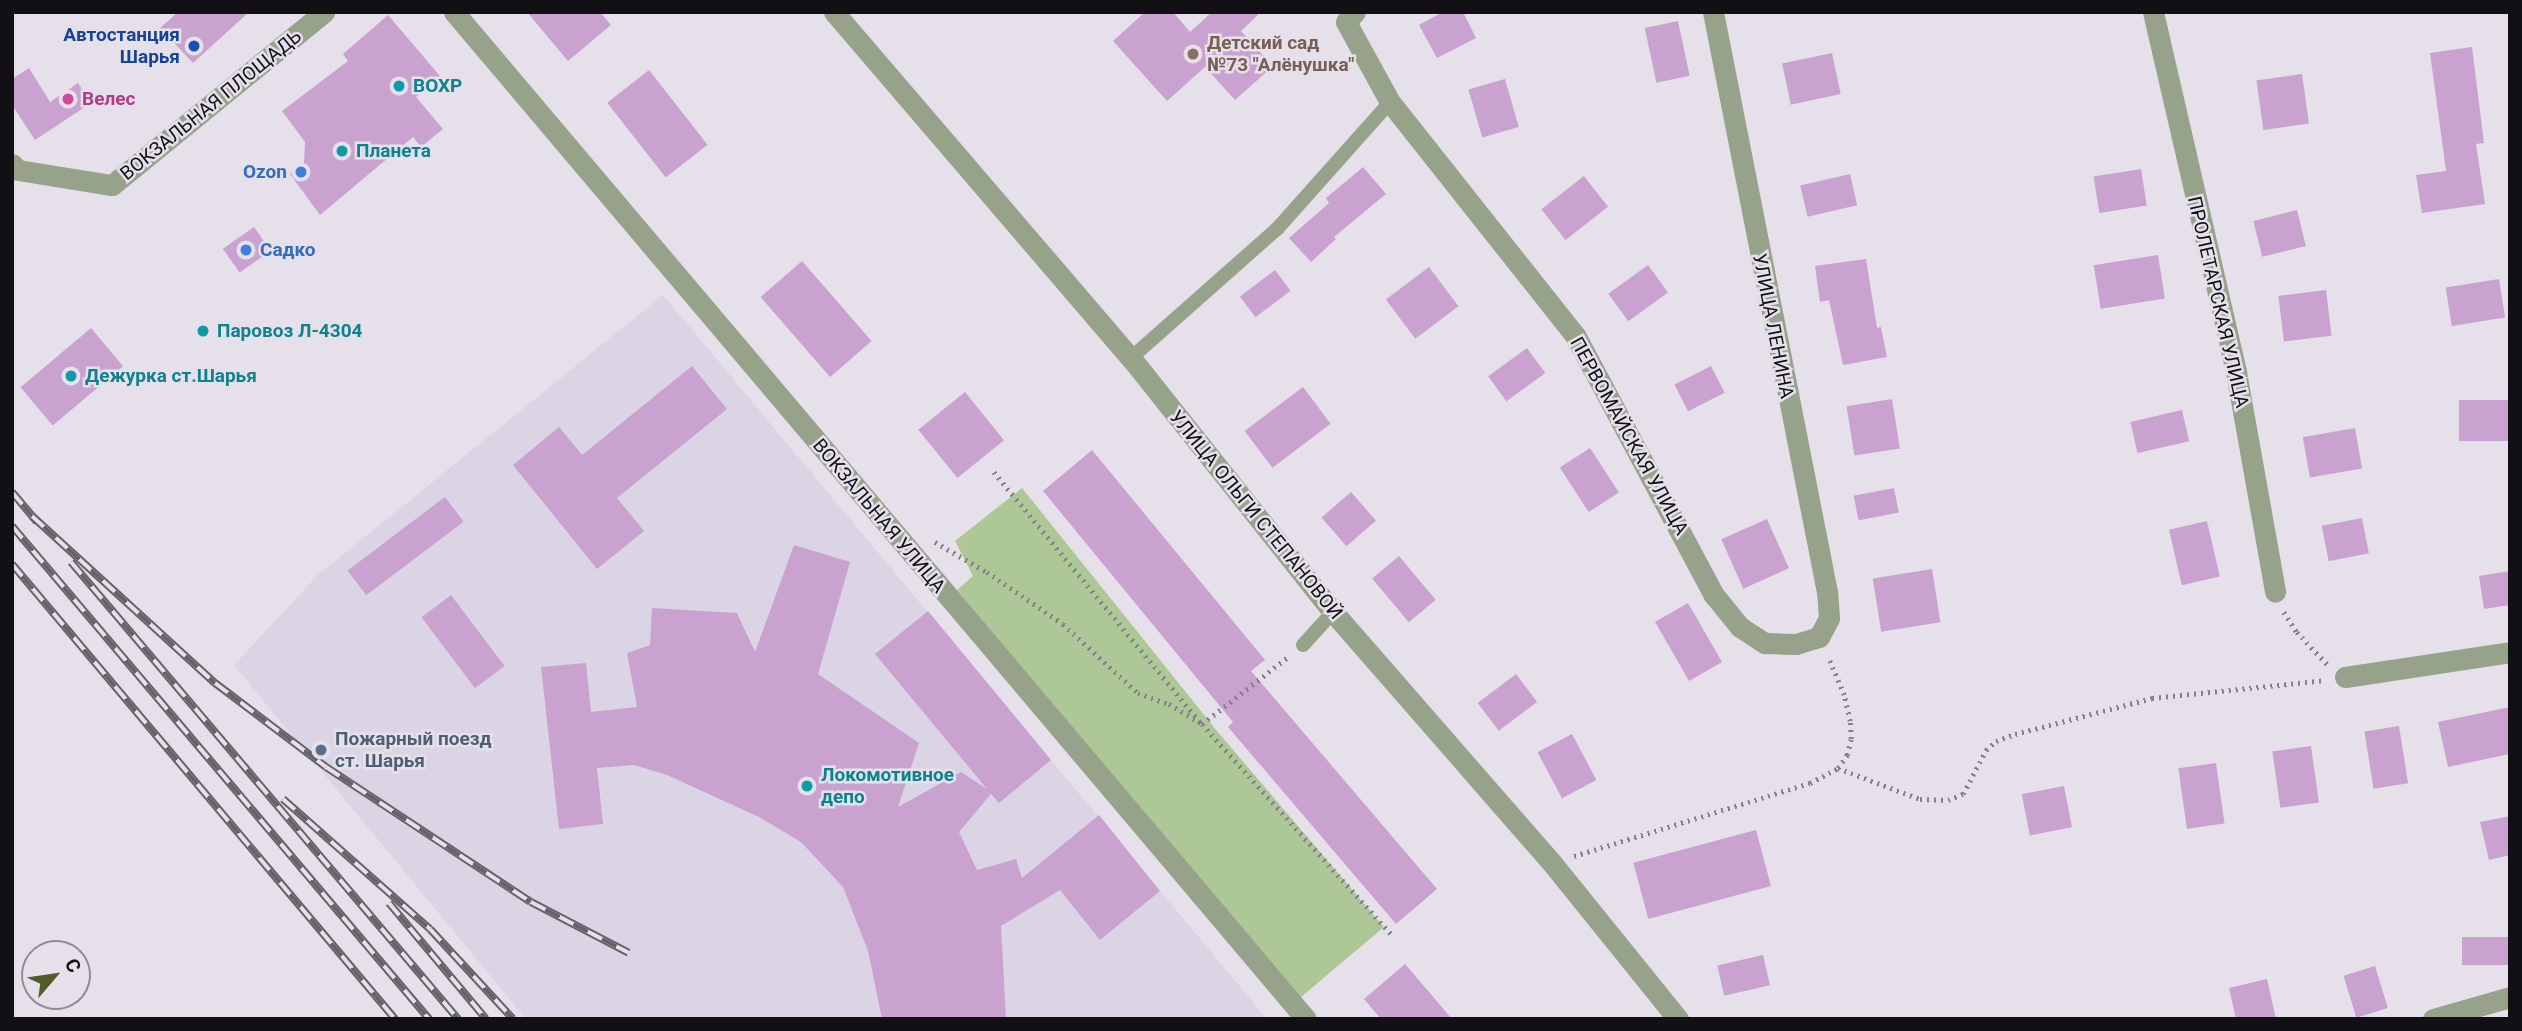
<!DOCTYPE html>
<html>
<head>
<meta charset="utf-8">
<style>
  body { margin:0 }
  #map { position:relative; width:2522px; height:1031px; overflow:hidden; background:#e5e0ea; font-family:Roboto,sans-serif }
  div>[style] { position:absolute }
  .built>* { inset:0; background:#dbd4e4 }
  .green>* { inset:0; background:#adc796 }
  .building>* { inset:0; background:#caa2d0; transform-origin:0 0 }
  .path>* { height:4.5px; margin-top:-2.25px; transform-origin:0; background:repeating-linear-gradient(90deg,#858188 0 2px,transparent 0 7px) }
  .lane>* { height:14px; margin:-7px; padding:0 7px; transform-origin:7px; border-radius:7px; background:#97a28b }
  .street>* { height:21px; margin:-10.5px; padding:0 10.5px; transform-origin:10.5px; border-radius:10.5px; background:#97a28b }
  .rail>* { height:8px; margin-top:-4px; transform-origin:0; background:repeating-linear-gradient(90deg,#e5e0ea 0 16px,#656269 0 32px); box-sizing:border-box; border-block:2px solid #656269 }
  .dots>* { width:19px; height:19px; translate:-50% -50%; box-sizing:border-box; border:4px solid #e5e0ea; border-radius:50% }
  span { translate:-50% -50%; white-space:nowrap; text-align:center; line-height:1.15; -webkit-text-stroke:5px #e5e0ea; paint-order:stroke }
  .transit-label { font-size:19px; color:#164399; font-weight:700 }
  .right { translate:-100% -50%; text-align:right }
  .education-label { font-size:19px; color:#785e54; font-weight:700 }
  .left { translate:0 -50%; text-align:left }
  .culture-label { font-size:19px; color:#0d838f; font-weight:700 }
  .hotel-label { font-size:19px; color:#b23c85; font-weight:700 }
  .street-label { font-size:19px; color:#121014 }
  .shop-label { font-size:19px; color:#366cbe; font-weight:700 }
  .service-label { font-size:19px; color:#4e5e75; font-weight:700 }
  .frame { position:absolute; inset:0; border:14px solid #121014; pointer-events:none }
  .north { position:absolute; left:21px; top:940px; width:70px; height:70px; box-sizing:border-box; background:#e5e0ea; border:2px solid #918d94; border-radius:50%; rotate:61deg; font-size:19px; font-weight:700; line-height:28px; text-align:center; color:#121014 }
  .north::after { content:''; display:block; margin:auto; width:24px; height:32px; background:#535b29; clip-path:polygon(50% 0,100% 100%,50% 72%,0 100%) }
</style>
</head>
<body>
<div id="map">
  <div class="built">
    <div style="clip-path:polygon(663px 295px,1267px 1019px,526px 1019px,234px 665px,318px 575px)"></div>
  </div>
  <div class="green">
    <div style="clip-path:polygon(1022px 488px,1217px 731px,1384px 927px,1301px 997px,1099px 761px,957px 590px,973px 576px,955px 541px)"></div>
  </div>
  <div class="building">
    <div style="clip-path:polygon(178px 12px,249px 12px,193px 63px,160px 28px)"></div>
    <div style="clip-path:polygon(527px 12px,600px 12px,611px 25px,568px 61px)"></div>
    <div style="clip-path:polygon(1145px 12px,1173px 12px,1190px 32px,1212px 12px,1261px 12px,1241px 31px,1273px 66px,1235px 100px,1205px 67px,1167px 101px,1113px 41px)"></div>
    <div style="clip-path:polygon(1443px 12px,1463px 12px,1476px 38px,1437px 58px,1419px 25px)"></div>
    <div style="clip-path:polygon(388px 15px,440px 76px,416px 97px,443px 129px,421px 147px,413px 137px,320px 215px,290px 174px,304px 162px,305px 142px,282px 111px,348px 61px,343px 54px)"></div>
    <div style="left:1678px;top:21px;width:56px;height:34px;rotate:78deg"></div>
    <div style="clip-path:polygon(2472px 47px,2484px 143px,2476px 144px,2485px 204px,2422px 213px,2416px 175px,2446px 171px,2430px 53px)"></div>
    <div style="left:1832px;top:53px;width:42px;height:51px;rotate:78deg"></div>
    <div style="clip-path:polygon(29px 68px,50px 102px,78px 83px,91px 103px,35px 140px,12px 105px,12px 79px)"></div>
    <div style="left:649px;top:70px;width:95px;height:53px;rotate:52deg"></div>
    <div style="left:2302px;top:74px;width:50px;height:46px;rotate:82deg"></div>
    <div style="left:1505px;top:79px;width:50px;height:38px;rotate:74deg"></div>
    <div style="clip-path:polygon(1363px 167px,1386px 194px,1334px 237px,1336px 239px,1311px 262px,1289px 238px,1329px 203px,1326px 198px)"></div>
    <div style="left:2141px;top:169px;width:37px;height:48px;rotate:81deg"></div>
    <div style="left:1850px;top:174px;width:32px;height:51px;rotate:77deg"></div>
    <div style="left:1584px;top:176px;width:39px;height:54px;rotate:52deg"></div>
    <div style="left:2297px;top:210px;width:37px;height:45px;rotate:76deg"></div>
    <div style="left:254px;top:227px;width:29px;height:38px;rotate:55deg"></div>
    <div style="left:2158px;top:255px;width:44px;height:65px;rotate:81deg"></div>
    <div style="clip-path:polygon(1866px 259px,1877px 328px,1881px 327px,1887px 357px,1843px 365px,1829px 300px,1820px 302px,1815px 266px)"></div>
    <div style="left:802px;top:261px;width:106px;height:55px;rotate:49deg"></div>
    <div style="left:1648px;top:265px;width:34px;height:49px;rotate:54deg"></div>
    <div style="left:1429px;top:267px;width:49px;height:54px;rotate:53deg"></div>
    <div style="left:1275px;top:270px;width:26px;height:44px;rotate:53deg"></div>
    <div style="left:2499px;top:279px;width:39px;height:54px;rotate:81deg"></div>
    <div style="left:2326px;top:290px;width:46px;height:48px;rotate:83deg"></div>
    <div style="left:91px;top:328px;width:50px;height:92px;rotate:50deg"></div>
    <div style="left:1527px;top:348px;width:31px;height:48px;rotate:54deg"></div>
    <div style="clip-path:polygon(692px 366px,727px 409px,617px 498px,644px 531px,597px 569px,513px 465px,559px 427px,582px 455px)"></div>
    <div style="left:1711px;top:366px;width:30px;height:41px;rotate:63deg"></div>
    <div style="left:1303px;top:387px;width:46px;height:73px;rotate:53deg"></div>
    <div style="left:965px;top:392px;width:62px;height:60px;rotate:51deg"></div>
    <div style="left:1892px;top:399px;width:50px;height:46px;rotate:81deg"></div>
    <div style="left:2510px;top:400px;width:41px;height:51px;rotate:90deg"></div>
    <div style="left:2182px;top:410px;width:32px;height:53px;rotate:77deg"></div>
    <div style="left:2355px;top:428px;width:41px;height:53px;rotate:80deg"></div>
    <div style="left:1590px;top:448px;width:53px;height:36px;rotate:57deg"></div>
    <div style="clip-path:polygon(1092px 450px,1265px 660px,1251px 671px,1437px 889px,1396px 924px,1228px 727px,1233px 722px,1043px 491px)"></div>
    <div style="left:1894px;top:488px;width:25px;height:41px;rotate:79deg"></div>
    <div style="left:1351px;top:492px;width:38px;height:39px;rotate:49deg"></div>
    <div style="left:445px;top:497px;width:31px;height:122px;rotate:53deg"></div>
    <div style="left:2362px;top:518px;width:36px;height:41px;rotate:79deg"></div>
    <div style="left:1767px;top:519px;width:54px;height:50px;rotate:66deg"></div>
    <div style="left:2207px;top:521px;width:57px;height:39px;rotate:77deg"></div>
    <div style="clip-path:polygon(794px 545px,850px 562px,818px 674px,919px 743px,898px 807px,961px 772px,987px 789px,875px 654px,928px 611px,1051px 760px,999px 803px,991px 794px,959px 832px,977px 870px,1016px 859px,1022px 878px,1099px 815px,1160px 891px,1100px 940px,1060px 890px,1001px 926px,1006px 1019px,882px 1019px,868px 951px,843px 887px,801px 842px,759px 817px,667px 775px,634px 765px,597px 768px,603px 824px,559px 829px,541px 667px,586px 663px,591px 712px,637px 707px,627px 653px,650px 645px,652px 608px,737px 613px,755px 652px)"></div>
    <div style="left:1399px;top:556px;width:57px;height:35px;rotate:50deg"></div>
    <div style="left:1932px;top:569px;width:54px;height:60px;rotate:81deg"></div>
    <div style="clip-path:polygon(2510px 571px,2510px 605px,2484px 609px,2479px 576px)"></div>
    <div style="left:451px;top:595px;width:89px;height:37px;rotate:53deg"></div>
    <div style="left:1688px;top:603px;width:68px;height:38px;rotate:60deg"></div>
    <div style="left:1516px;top:674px;width:35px;height:48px;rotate:53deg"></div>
    <div style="clip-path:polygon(2510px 707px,2510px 754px,2448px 767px,2438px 722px)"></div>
    <div style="left:2399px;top:726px;width:58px;height:35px;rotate:81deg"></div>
    <div style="left:1572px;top:734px;width:52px;height:39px;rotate:62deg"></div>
    <div style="left:2311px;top:746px;width:57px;height:39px;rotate:82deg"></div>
    <div style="left:2216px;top:763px;width:61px;height:38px;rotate:82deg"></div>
    <div style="left:2064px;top:786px;width:42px;height:43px;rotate:79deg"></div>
    <div style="clip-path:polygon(2510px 816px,2510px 855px,2489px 860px,2480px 822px)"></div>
    <div style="left:1756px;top:830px;width:58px;height:127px;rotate:75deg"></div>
    <div style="left:2510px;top:937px;width:28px;height:48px;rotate:90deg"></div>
    <div style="left:1763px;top:955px;width:31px;height:47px;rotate:77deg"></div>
    <div style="clip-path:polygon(1405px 964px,1452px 1019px,1381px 1019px,1364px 999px)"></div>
    <div style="left:2375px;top:966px;width:44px;height:33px;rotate:73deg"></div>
    <div style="clip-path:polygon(2267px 979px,2276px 1019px,2236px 1019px,2229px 988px)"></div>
  </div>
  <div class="path">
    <div style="left:994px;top:472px;width:327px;rotate:50.5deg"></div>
    <div style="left:1202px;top:724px;width:287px;rotate:48deg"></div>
    <div style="left:935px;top:542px;width:60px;rotate:30deg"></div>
    <div style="left:987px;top:572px;width:92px;rotate:34.4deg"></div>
    <div style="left:1063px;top:624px;width:102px;rotate:42.6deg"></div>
    <div style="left:1138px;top:693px;width:33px;rotate:20deg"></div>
    <div style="left:1169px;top:704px;width:39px;rotate:31deg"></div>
    <div style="left:1202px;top:724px;width:110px;rotate:-38deg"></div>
    <div style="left:2284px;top:612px;width:24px;rotate:57deg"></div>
    <div style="left:2297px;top:632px;width:44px;rotate:46.8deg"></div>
    <div style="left:1838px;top:768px;width:88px;rotate:20.7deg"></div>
    <div style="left:1920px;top:799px;width:28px;rotate:2deg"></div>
    <div style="left:1948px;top:800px;width:16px;rotate:-22deg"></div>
    <div style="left:1963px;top:794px;width:50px;rotate:-62.4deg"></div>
    <div style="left:1986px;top:750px;width:13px;rotate:-42deg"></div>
    <div style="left:1996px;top:741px;width:20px;rotate:-20deg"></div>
    <div style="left:2015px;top:734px;width:142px;rotate:-14.7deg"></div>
    <div style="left:2152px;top:698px;width:174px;rotate:-5.9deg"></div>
    <div style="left:1574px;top:856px;width:247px;rotate:-17.2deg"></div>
    <div style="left:1810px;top:783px;width:32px;rotate:-28deg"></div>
    <div style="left:1838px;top:768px;width:16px;rotate:-55deg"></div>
    <div style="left:1847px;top:755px;width:16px;rotate:-76deg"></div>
    <div style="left:1851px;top:739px;width:18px;rotate:-93deg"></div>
    <div style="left:1850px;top:721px;width:27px;rotate:-103deg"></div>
    <div style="left:1844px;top:695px;width:41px;rotate:-112.8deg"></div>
  </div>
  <div class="lane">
    <div style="left:1131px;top:358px;width:195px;rotate:-41.5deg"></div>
    <div style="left:1277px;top:229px;width:170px;rotate:-48.3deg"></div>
    <div style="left:1303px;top:645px;width:45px;rotate:-47.7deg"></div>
  </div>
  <div class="street">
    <div style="left:454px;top:12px;width:1319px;rotate:49.77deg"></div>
    <div style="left:834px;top:12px;width:456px;rotate:49.4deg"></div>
    <div style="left:1131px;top:358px;width:325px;rotate:51.5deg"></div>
    <div style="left:1333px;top:612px;width:333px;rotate:48.9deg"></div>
    <div style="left:1552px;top:863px;width:201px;rotate:51.1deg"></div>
    <div style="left:1355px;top:12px;width:13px;rotate:132deg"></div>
    <div style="left:1346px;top:22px;width:91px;rotate:61.2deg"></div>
    <div style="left:1390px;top:102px;width:298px;rotate:51.6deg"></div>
    <div style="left:1575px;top:335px;width:295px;rotate:61.9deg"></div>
    <div style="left:1714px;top:595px;width:41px;rotate:50.9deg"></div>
    <div style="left:1740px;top:627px;width:30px;rotate:33deg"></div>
    <div style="left:1765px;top:643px;width:31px;rotate:2deg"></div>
    <div style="left:1796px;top:644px;width:24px;rotate:-17deg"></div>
    <div style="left:1819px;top:637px;width:21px;rotate:-62deg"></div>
    <div style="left:1829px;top:618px;width:26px;rotate:-94deg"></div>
    <div style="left:1827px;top:592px;width:591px;rotate:-101.12deg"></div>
    <div style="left:2153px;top:12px;width:369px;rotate:77deg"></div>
    <div style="left:2236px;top:372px;width:223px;rotate:79.9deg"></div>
    <div style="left:12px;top:164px;width:8px;rotate:45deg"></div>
    <div style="left:18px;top:170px;width:95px;rotate:9.1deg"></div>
    <div style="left:112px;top:185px;width:274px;rotate:-39.2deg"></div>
    <div style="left:2345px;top:677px;width:167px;rotate:-8.6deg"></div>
    <div style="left:2433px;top:1019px;width:80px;rotate:-15.9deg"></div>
  </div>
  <div class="rail">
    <div style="left:12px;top:492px;width:39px;rotate:50deg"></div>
    <div style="left:32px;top:516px;width:248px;rotate:42.4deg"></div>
    <div style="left:215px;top:683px;width:139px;rotate:37.1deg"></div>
    <div style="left:326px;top:767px;width:245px;rotate:33.4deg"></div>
    <div style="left:531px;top:902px;width:110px;rotate:27.5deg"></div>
    <div style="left:12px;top:526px;width:646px;rotate:49.77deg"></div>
    <div style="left:71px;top:562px;width:599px;rotate:49.74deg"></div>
    <div style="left:12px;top:564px;width:595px;rotate:49.91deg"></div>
    <div style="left:283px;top:799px;width:196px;rotate:41.5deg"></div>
    <div style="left:430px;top:929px;width:122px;rotate:47.3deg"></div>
    <div style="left:389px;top:903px;width:151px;rotate:50.1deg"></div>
  </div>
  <div class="dots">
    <div style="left:194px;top:46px;background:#1a4fb4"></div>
    <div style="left:1193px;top:54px;background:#8d6e63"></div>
    <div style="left:399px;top:86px;background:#0f9aa8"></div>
    <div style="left:68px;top:99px;background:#d1479c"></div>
    <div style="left:342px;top:151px;background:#0f9aa8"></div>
    <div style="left:301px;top:172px;background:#3f7fe0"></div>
    <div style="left:246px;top:250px;background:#3f7fe0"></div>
    <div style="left:203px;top:331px;background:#0f9aa8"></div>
    <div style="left:71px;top:376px;background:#0f9aa8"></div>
    <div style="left:321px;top:750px;background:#5c6f8a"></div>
    <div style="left:807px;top:786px;background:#0f9aa8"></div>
  </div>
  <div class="transit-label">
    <span class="right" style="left:180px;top:46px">Автостанция<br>Шарья</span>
  </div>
  <div class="education-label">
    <span class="left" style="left:1207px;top:54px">Детский сад<br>№73 "Алёнушка"</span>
  </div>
  <div class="culture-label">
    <span class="left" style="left:413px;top:86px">ВОХР</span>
    <span class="left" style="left:356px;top:151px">Планета</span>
    <span class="left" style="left:217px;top:331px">Паровоз Л-4304</span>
    <span class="left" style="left:85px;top:376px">Дежурка ст.Шарья</span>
    <span class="left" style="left:821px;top:786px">Локомотивное<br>депо</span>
  </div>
  <div class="hotel-label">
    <span class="left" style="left:82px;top:99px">Велес</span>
  </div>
  <div class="street-label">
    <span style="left:211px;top:105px;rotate:-39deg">ВОКЗАЛЬНАЯ ПЛОЩАДЬ</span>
    <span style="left:2218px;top:302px;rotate:77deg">ПРОЛЕТАРСКАЯ УЛИЦА</span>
    <span style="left:1773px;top:326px;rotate:79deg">УЛИЦА ЛЕНИНА</span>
    <span style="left:1629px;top:436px;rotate:61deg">ПЕРВОМАЙСКАЯ УЛИЦА</span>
    <span style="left:1256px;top:515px;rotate:51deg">УЛИЦА ОЛЬГИ СТЕПАНОВОЙ</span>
    <span style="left:879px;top:516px;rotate:50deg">ВОКЗАЛЬНАЯ УЛИЦА</span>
  </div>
  <div class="shop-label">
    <span class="right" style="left:287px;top:172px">Ozon</span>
    <span class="left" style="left:260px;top:250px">Садко</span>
  </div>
  <div class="service-label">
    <span class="left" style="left:335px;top:750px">Пожарный поезд<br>ст. Шарья</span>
  </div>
  <div class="frame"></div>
  <div class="north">С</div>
</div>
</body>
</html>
